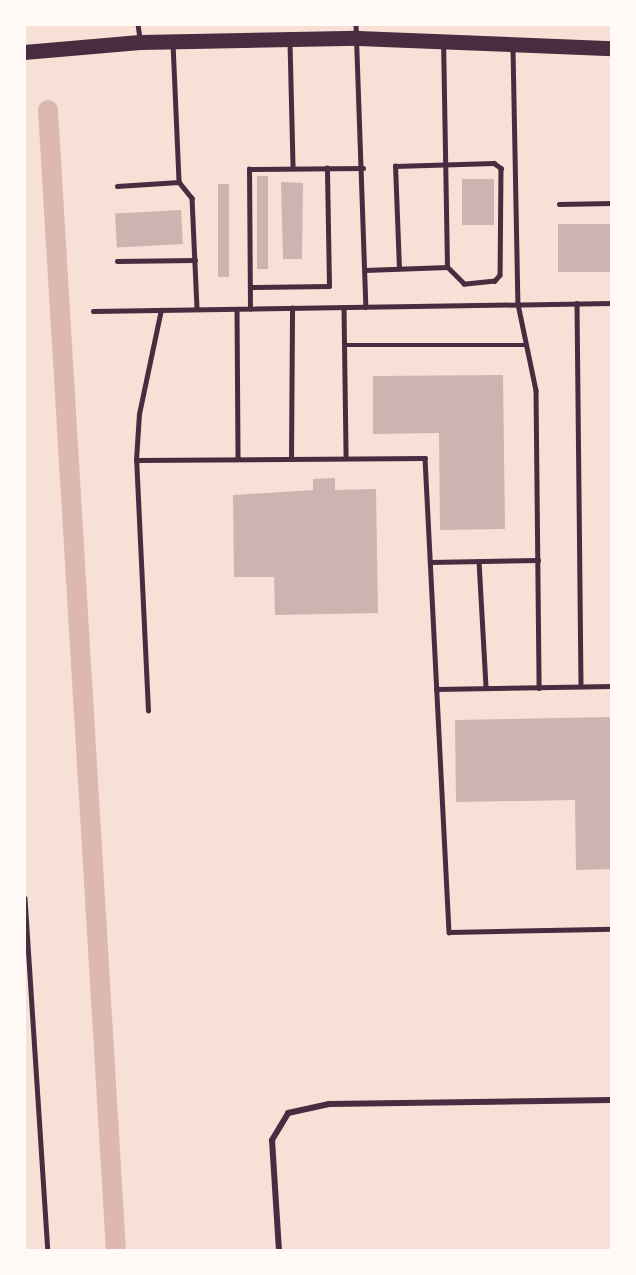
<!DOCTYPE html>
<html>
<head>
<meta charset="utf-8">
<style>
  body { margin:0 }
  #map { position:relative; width:636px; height:1275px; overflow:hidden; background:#f7e1d7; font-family:"Roboto Condensed",sans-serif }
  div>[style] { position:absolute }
  .canal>* { height:20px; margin:-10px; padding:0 10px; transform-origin:10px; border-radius:10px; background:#dcb8b0 }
  .building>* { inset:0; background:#ccb4b1; transform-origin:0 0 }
  .service>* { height:4.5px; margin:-2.25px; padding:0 2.25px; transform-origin:2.25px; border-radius:2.25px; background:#4a2c40 }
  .minor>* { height:6px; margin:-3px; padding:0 3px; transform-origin:3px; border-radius:3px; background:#4a2c40 }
  .primary>* { height:15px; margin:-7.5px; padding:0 7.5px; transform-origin:7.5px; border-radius:7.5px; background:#4a2c40 }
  span { translate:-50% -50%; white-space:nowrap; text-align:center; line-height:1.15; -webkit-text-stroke:6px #fffaf5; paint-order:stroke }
  .frame { position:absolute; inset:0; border:26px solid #fffaf5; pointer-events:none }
</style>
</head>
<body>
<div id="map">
  <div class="canal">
    <div style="left:48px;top:110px;width:1143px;rotate:86.59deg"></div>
  </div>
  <div class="building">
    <div style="left:257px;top:176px;width:11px;height:93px"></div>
    <div style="left:462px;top:179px;width:32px;height:46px"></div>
    <div style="clip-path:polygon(281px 182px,303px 183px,302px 259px,283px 259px)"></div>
    <div style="left:218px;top:184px;width:11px;height:93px"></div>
    <div style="left:181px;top:210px;width:34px;height:66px;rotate:87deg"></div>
    <div style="left:558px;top:224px;width:54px;height:48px"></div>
    <div style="clip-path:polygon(503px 375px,505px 529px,440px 530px,439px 433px,373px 434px,373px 376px)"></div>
    <div style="clip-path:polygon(335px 478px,335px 490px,376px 489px,378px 613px,275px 615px,274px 577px,234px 577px,233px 495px,313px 490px,313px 479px)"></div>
    <div style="clip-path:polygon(612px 717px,612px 869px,576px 870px,575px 800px,456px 802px,455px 720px)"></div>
  </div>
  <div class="service">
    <div style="left:138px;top:24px;width:15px;rotate:82deg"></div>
    <div style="left:356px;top:24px;width:283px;rotate:88deg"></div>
    <div style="left:290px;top:42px;width:126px;rotate:88.6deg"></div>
    <div style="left:173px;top:43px;width:139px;rotate:87.5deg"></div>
    <div style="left:179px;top:182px;width:21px;rotate:51deg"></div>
    <div style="left:192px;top:198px;width:111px;rotate:87.4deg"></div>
    <div style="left:513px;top:48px;width:256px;rotate:88.9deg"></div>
    <div style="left:518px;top:304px;width:88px;rotate:78.2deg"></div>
    <div style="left:536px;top:390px;width:298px;rotate:89.4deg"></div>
    <div style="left:117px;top:186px;width:62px;rotate:-3.7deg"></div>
    <div style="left:559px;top:204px;width:53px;rotate:-1.1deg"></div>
    <div style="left:117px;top:261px;width:78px;rotate:-0.7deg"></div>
    <div style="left:399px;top:269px;width:103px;rotate:-92.2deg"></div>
    <div style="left:395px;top:166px;width:99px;rotate:-1.7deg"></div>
    <div style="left:494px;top:163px;width:9px;rotate:36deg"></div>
    <div style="left:501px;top:168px;width:107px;rotate:90.5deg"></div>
    <div style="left:500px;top:275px;width:8px;rotate:130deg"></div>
    <div style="left:495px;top:281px;width:31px;rotate:174deg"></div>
    <div style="left:464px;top:284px;width:24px;rotate:-135deg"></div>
    <div style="left:365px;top:270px;width:82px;rotate:-2.1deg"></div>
    <div style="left:447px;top:267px;width:223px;rotate:-91deg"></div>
    <div style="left:250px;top:287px;width:79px;rotate:-0.7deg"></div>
    <div style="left:329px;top:286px;width:118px;rotate:-91deg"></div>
    <div style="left:577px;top:303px;width:383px;rotate:89.4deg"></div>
    <div style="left:344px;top:307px;width:151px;rotate:89.2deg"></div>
    <div style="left:237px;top:309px;width:150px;rotate:89.6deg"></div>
    <div style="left:250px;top:309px;width:140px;rotate:-90.4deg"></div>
    <div style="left:249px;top:169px;width:114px;rotate:-0.5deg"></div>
    <div style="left:93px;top:311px;width:519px;rotate:-0.88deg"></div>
    <div style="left:345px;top:345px;width:181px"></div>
    <div style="left:291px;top:459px;width:151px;rotate:-89.6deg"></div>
    <div style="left:136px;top:460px;width:289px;rotate:-0.4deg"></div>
    <div style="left:425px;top:458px;width:475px;rotate:87.1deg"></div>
    <div style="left:449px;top:932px;width:163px;rotate:-1.1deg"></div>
    <div style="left:479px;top:561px;width:127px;rotate:86.8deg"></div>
    <div style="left:430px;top:562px;width:108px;rotate:-1.1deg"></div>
    <div style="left:436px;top:689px;width:176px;rotate:-1deg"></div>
    <div style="left:148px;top:711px;width:251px;rotate:-92.7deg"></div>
    <div style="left:136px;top:460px;width:46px;rotate:-86.3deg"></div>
    <div style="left:139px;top:414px;width:106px;rotate:-78.1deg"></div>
    <div style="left:25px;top:898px;width:354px;rotate:86.3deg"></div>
  </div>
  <div class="minor">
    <div style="left:279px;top:1251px;width:111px;rotate:-93.6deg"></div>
    <div style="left:272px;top:1140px;width:31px;rotate:-59deg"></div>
    <div style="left:288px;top:1113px;width:42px;rotate:-12.4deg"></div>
    <div style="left:329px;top:1104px;width:283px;rotate:-0.8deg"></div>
  </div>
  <div class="primary">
    <div style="left:24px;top:52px;width:116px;rotate:-4.9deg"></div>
    <div style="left:140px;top:42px;width:218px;rotate:-1.1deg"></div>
    <div style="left:358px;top:38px;width:254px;rotate:2.3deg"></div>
  </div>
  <div class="frame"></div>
</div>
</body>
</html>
